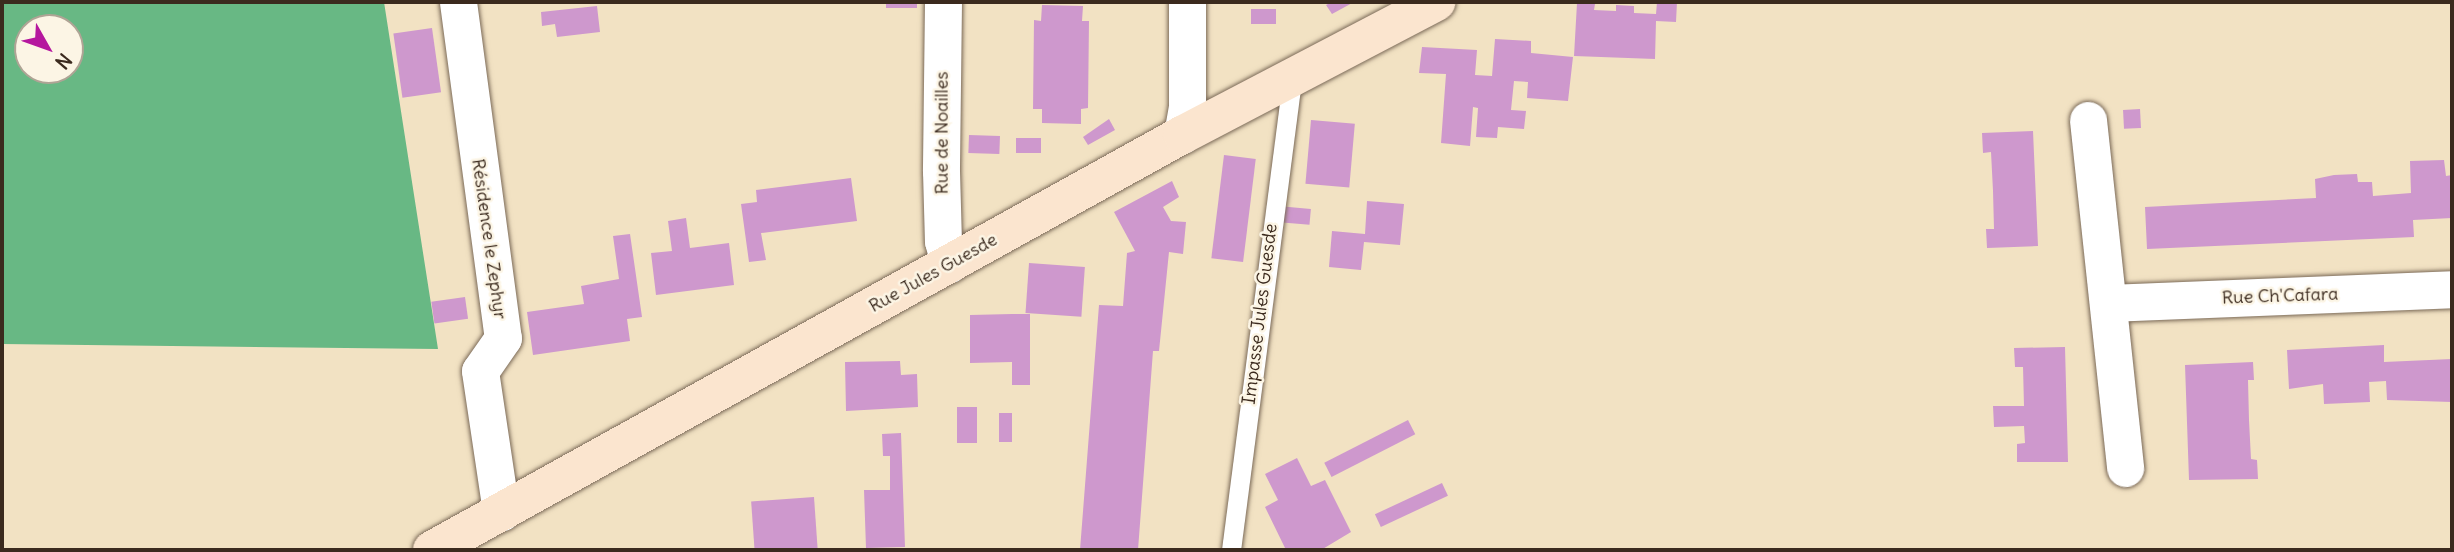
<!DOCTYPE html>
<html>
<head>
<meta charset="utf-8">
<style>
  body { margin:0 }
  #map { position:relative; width:2454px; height:552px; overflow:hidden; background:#f2e2c3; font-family:Delius,sans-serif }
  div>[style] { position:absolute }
  .forest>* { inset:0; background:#68b884 }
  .building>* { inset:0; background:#ce98cd; transform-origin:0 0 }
  .roads { filter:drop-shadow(0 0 2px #7b6a58) drop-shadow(0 0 2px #7b6a58) }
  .service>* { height:19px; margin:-9.5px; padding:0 9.5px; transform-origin:9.5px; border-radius:9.5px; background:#fff }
  .minor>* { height:37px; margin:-18.5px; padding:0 18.5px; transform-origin:18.5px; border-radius:18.5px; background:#fff }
  .secondary>* { height:38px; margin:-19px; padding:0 19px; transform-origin:19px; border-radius:19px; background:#fbe5cf }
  span { translate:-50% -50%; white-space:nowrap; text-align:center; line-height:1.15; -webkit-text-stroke:5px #fcf5e5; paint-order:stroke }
  .street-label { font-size:18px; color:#3b2a1e }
  .frame { position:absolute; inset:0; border:4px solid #3b2a1e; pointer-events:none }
  .north { position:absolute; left:14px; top:14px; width:70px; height:70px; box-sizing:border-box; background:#fcf5e5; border:2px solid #afa495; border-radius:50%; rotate:130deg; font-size:19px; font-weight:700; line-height:28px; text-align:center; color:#3b2a1e }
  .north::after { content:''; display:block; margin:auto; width:24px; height:32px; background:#b5179e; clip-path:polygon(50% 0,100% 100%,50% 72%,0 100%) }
</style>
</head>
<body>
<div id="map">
  <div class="forest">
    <div style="clip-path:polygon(evenodd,2px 2px,384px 2px,438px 349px,2px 344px,2px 2px,28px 28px,70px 28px,70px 70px,28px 70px,28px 28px)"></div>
  </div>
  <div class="building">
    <div style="left:886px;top:2px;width:31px;height:6px"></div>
    <div style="clip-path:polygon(1332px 2px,1354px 2px,1332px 14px,1326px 5px)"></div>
    <div style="clip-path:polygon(1657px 2px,1677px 2px,1676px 22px,1656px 21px,1655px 59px,1574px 56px,1577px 3px,1595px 4px,1594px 10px,1616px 11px,1616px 5px,1634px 6px,1634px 13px,1656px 14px)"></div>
    <div style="clip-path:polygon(1042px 5px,1083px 6px,1082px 21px,1089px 21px,1088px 108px,1081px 109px,1081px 124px,1042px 123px,1042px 109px,1033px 109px,1034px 20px,1041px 21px)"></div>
    <div style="clip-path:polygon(597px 6px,600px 32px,557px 37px,555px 24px,542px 26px,541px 12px)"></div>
    <div style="left:1251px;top:9px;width:25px;height:15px"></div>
    <div style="left:432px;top:28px;width:65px;height:39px;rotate:82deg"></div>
    <div style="clip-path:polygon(1495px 39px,1531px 41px,1531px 53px,1573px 57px,1568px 101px,1527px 98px,1528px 82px,1514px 81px,1511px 110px,1526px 111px,1524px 129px,1498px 127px,1497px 138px,1476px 137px,1478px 108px,1473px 107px,1470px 146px,1441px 143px,1446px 74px,1419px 73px,1422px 47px,1477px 50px,1475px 75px,1492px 76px)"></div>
    <div style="left:2140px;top:109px;width:19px;height:17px;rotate:87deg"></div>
    <div style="clip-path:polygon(1109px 119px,1115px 130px,1088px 145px,1083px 137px)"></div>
    <div style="left:1311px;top:120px;width:44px;height:64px;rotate:5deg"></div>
    <div style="clip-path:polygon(2033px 131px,2038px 246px,1987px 248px,1986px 229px,1994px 229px,1993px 191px,1991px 152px,1983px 153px,1982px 133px)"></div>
    <div style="left:969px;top:135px;width:31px;height:18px;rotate:2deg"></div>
    <div style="left:1016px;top:138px;width:25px;height:15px"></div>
    <div style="left:1224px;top:155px;width:32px;height:104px;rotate:7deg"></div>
    <div style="clip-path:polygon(2444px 160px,2446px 176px,2452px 175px,2452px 218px,2413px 220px,2414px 237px,2147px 249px,2145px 207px,2316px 198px,2315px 179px,2334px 175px,2357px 174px,2358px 182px,2372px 182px,2373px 196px,2411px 193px,2410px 161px)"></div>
    <div style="clip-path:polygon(851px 178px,857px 221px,761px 233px,766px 260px,749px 262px,741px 204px,757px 202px,756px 190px)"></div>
    <div style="clip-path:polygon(1172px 181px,1179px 197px,1163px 207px,1171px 221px,1186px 222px,1183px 254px,1169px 252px,1159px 351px,1153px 351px,1138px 550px,1080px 550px,1099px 305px,1123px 306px,1127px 253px,1135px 251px,1114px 212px)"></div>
    <div style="clip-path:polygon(1367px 201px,1404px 204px,1400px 245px,1364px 242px,1361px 270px,1329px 267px,1332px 231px,1365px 234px)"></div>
    <div style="left:1278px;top:206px;width:33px;height:16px;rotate:5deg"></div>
    <div style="clip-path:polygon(686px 218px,690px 248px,729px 243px,734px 285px,656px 295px,651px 253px,672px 251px,668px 221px)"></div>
    <div style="clip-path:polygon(630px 234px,642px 317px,627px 319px,630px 341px,533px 355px,527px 312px,584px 304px,581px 286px,619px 279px,613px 236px)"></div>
    <div style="left:1029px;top:263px;width:56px;height:50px;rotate:4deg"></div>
    <div style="left:465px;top:297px;width:22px;height:34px;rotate:82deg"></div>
    <div style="clip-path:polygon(1012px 314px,1030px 314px,1030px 385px,1012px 385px,1012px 362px,970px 363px,970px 315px)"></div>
    <div style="clip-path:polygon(2384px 345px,2384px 362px,2452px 359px,2452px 402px,2387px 400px,2386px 381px,2369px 382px,2370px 402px,2324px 404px,2323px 384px,2289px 389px,2287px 350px)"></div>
    <div style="clip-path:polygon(2065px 347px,2068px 462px,2017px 462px,2017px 444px,2025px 443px,2024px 426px,1994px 427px,1993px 406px,2024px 406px,2023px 367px,2015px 367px,2014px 348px)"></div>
    <div style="clip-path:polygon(900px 361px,901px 375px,917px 374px,918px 407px,846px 411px,845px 362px)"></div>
    <div style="clip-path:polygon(2253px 362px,2254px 380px,2248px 380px,2249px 420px,2251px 459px,2257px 460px,2258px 479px,2189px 480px,2185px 365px)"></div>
    <div style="left:957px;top:407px;width:20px;height:36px"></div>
    <div style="left:999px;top:413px;width:13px;height:29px"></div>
    <div style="left:1408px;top:420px;width:16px;height:94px;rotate:63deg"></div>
    <div style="clip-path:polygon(901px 433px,905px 547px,866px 548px,864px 490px,890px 490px,890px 456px,883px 456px,882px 434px)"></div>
    <div style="clip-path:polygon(1297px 458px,1311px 486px,1325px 480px,1351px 532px,1321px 550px,1286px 550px,1265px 507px,1278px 500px,1265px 474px)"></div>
    <div style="left:1442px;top:483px;width:14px;height:74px;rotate:65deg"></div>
    <div style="left:814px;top:497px;width:53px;height:63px;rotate:86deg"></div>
  </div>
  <div class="roads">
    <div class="service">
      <div style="left:1231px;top:550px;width:476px;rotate:-82.6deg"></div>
    </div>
    <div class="minor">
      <div style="left:458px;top:2px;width:339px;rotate:82.4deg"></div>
      <div style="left:503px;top:338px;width:40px;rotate:124.9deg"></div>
      <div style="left:480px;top:371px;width:143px;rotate:81.5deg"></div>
      <div style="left:943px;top:2px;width:169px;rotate:90.7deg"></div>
      <div style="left:941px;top:171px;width:70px;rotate:88.4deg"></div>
      <div style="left:943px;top:241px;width:24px;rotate:75deg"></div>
      <div style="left:2088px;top:120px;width:350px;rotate:83.9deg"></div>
      <div style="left:1182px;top:135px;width:27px;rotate:-80deg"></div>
      <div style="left:1187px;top:108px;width:106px;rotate:-90deg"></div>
      <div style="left:2108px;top:303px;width:344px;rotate:-2.3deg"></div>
    </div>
    <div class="secondary">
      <div style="left:432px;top:550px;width:857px;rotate:-28.96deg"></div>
      <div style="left:1182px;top:135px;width:287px;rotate:-27.6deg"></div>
    </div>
  </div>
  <div class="street-label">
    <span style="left:942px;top:133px;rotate:-90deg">Rue de Noailles</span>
    <span style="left:489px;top:239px;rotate:82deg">Résidence le Zephyr</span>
    <span style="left:933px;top:273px;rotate:-29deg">Rue Jules Guesde</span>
    <span style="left:2280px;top:296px;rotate:-2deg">Rue Ch'Cafara</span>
    <span style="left:1260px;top:314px;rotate:-83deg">Impasse Jules Guesde</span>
  </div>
  <div class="frame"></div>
  <div class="north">N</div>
</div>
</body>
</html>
